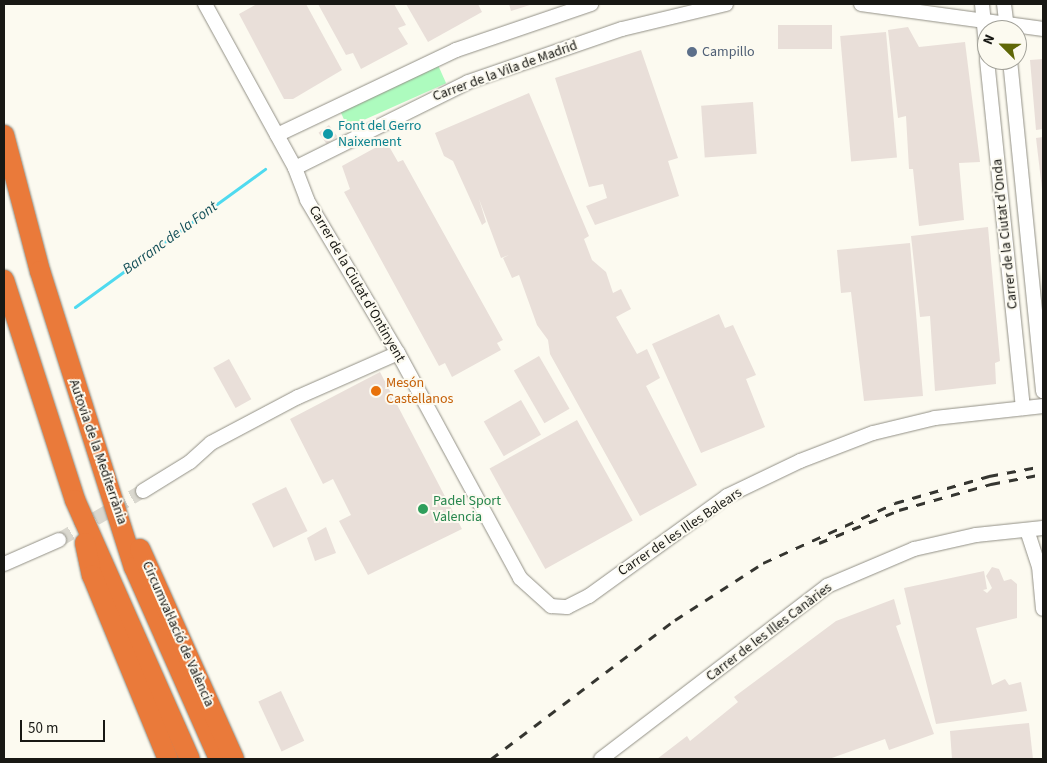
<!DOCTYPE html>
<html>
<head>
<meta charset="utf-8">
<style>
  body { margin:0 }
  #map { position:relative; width:1047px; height:763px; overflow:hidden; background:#fcfaf0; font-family:"Source Sans 3",sans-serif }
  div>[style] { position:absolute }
  .green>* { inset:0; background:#adfbbe; transform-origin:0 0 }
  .stream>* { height:3px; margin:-1.5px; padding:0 1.5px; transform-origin:1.5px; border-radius:1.5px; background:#4fdaef }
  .building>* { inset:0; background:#e9dfd9; transform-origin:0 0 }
  .minor-tunnel>* { height:14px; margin-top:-7px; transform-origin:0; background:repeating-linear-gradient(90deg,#dad8cf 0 14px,transparent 0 21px) }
  .roads { filter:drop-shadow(0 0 1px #929086) drop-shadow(0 0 1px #929086) }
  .minor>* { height:14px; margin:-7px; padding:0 7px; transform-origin:7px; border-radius:7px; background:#fff }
  .highway>* { height:20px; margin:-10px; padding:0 10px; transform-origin:10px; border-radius:10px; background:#ea7a3a }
  .rail>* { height:3px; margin-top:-1.5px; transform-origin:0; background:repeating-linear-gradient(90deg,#353530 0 9px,transparent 0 18px) }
  .dots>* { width:14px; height:14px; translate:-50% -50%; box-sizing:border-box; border:2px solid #fcfaf0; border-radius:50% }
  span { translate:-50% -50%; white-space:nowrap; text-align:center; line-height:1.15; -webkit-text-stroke:4px #fcfaf0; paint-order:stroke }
  .service-label { font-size:14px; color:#4e5e75 }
  .left { translate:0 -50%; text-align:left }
  .street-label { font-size:14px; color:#181814 }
  .culture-label { font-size:14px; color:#0d838f }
  .food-label { font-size:14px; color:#c56008 }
  .leisure-label { font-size:14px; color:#27864d }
  .water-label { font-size:15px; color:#144f58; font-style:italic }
  .frame { position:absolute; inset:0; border:5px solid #181814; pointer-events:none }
  .north { position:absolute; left:977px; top:20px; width:50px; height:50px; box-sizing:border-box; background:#fcfaf0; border:1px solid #a1a098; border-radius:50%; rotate:293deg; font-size:14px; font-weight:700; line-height:20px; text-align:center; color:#181814 }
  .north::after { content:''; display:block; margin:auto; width:18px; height:22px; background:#5f6707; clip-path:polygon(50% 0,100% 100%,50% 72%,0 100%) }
  .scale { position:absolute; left:20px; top:720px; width:85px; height:22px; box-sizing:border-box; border:2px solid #181814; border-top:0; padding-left:6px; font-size:15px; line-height:18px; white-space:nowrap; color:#181814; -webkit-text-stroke:4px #fcfaf0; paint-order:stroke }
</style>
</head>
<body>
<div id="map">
  <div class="green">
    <div style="left:438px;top:65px;width:20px;height:108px;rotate:66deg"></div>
  </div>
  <div class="stream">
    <div style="left:75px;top:307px;width:235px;rotate:-36deg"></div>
  </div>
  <div class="building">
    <div style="clip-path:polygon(257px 4px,306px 4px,342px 70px,293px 99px,284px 99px,239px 14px)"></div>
    <div style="clip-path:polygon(318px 4px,394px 4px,406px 25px,398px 28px,408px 44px,361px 69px,353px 53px,346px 55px)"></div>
    <div style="clip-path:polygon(406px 4px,478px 4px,482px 12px,428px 42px)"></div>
    <div style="clip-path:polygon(509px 4px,533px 4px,511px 11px)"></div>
    <div style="left:832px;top:25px;width:24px;height:54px;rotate:90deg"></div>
    <div style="clip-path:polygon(908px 27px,919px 47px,965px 42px,980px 162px,959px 163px,964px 220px,919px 226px,913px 169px,909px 169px,906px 116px,898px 118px,888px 30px)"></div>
    <div style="left:886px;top:32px;width:126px;height:46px;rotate:85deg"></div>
    <div style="clip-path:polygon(641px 50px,678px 158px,668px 161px,679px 196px,595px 225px,586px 206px,607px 198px,603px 184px,589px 187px,555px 78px)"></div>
    <div style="clip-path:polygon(1043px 59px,1043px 129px,1036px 130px,1030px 60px)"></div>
    <div style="clip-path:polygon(529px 93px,589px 236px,584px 239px,592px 260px,606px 272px,613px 293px,621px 289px,631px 309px,616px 317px,637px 354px,647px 349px,660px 378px,646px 386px,697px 485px,640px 516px,550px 354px,548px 340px,537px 325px,550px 319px,537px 325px,519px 275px,512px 278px,503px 258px,509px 255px,501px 258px,479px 199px,486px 222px,482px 225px,453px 161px,444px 156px,435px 133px)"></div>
    <div style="left:753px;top:102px;width:52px;height:52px;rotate:86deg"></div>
    <div style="left:329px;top:125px;width:14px;height:13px;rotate:54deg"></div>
    <div style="clip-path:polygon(1043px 137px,1043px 189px,1042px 189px,1036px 138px)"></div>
    <div style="clip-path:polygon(382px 144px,390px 148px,398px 162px,403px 160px,503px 340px,497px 343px,501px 350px,452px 377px,445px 363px,439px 366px,344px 192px,350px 189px,342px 166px)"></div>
    <div style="clip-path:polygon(988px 227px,1000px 361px,995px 363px,996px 384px,935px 391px,930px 316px,920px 317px,911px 236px)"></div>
    <div style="clip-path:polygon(910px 243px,923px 396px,864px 401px,851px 292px,841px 293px,837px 250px)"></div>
    <div style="clip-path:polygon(719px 314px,725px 328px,733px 325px,756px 375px,746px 379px,765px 427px,701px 453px,652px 344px)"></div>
    <div style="left:539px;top:356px;width:61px;height:29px;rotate:60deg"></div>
    <div style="left:229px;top:359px;width:46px;height:18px;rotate:61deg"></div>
    <div style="clip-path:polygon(380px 372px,462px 529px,368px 575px,339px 521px,351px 515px,333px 479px,323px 484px,290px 419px)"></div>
    <div style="left:521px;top:400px;width:40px;height:43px;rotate:60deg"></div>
    <div style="left:577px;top:420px;width:115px;height:100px;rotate:61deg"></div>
    <div style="left:286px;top:487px;width:49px;height:38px;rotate:64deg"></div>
    <div style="clip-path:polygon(326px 527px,336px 553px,315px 561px,307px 538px)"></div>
    <div style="clip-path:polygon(992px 567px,999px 569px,1004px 581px,1011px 579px,1017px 584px,1017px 618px,976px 628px,992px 685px,1005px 679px,1009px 685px,1021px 682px,1027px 711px,936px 724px,904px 588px,984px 571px,987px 589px,983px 590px,987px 593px,992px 588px,986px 576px)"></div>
    <div style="clip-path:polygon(894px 599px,901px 624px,896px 626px,934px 734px,889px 750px,885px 739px,829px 759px,657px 759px,687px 736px,690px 741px,738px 702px,734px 697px,836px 621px)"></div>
    <div style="left:281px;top:691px;width:55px;height:25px;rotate:65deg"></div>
    <div style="clip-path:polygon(1029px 723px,1033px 759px,952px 759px,950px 731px)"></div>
  </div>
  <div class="minor-tunnel">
    <div style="left:59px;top:540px;width:97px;rotate:-30.3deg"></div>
  </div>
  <div class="roads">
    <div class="minor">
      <div style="left:205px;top:4px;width:187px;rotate:61.2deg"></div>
      <div style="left:295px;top:168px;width:34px;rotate:69deg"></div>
      <div style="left:307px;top:200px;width:178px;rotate:59.3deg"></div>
      <div style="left:398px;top:353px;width:256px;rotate:61.5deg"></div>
      <div style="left:520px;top:578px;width:42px;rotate:42.1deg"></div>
      <div style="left:551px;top:606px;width:16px;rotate:4deg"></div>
      <div style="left:567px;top:607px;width:25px;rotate:-27deg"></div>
      <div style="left:589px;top:596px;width:170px;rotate:-35.9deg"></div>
      <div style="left:727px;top:496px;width:81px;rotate:-25.6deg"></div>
      <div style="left:800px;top:461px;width:78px;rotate:-21deg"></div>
      <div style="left:873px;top:433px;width:64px;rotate:-13.6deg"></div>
      <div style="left:935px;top:418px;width:109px;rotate:-6.3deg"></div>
      <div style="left:861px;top:4px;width:184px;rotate:7.8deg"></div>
      <div style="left:982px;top:4px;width:52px;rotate:84.5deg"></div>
      <div style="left:1004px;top:4px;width:26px;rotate:83deg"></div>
      <div style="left:987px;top:60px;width:350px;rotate:84.1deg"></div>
      <div style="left:1010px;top:60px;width:333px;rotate:84.3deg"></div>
      <div style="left:277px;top:135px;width:198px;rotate:-25.4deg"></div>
      <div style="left:456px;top:50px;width:143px;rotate:-18.8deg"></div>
      <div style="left:295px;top:168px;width:193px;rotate:-26.4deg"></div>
      <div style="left:468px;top:82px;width:163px;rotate:-19deg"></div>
      <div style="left:622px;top:29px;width:107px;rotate:-13.5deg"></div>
      <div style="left:143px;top:491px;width:55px;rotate:-31.7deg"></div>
      <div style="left:190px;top:462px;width:28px;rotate:-42deg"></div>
      <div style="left:211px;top:443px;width:98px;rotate:-27.9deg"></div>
      <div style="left:298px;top:397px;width:109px;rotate:-23.7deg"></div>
      <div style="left:1027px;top:530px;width:38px;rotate:72deg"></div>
      <div style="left:1039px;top:566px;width:43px;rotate:84.7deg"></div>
      <div style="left:4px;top:564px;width:60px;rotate:-23.6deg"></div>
      <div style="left:601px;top:759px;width:285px;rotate:-37.4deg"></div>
      <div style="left:827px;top:586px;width:95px;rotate:-23deg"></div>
      <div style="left:914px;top:549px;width:64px;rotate:-12.7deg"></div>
      <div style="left:976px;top:535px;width:67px;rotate:-6deg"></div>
    </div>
    <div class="highway">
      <div style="left:4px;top:135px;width:141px;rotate:75.2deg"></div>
      <div style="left:40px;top:271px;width:311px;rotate:72.4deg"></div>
      <div style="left:134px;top:567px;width:210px;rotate:66.1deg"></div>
      <div style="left:4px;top:280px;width:231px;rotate:72.1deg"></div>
      <div style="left:75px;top:500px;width:283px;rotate:66.1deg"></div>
      <div style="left:85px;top:543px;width:33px;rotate:78deg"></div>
      <div style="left:92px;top:575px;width:199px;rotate:67.6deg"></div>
      <div style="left:140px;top:549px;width:230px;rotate:65.9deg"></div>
    </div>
  </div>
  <div class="rail">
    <div style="left:819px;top:543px;width:87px;rotate:-22.4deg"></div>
    <div style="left:899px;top:510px;width:96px;rotate:-15.8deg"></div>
    <div style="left:991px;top:484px;width:53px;rotate:-10.9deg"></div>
    <div style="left:491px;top:759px;width:231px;rotate:-37.1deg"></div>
    <div style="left:675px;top:620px;width:105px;rotate:-32.9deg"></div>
    <div style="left:763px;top:563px;width:145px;rotate:-24.4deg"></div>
    <div style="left:895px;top:503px;width:98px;rotate:-16deg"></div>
    <div style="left:989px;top:476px;width:55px;rotate:-10.5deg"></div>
  </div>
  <div class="dots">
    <div style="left:692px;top:52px;background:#5c6f8a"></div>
    <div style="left:328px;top:134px;background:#0f9aa8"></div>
    <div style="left:376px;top:391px;background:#e8710a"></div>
    <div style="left:423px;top:509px;background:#2e9e5b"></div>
  </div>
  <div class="service-label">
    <span class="left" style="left:702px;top:52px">Campillo</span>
  </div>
  <div class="street-label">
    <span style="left:505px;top:71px;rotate:-20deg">Carrer de la Vila de Madrid</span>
    <span style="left:1005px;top:234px;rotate:-96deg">Carrer de la Ciutat d’Onda</span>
    <span style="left:357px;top:284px;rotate:60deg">Carrer de la Ciutat d'Ontinyent</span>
    <span style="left:98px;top:452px;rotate:71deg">Autovia de la Mediterrània</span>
    <span style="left:680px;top:532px;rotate:-34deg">Carrer de les Illes Balears</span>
    <span style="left:769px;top:632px;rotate:-37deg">Carrer de les Illes Canàries</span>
    <span style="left:178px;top:634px;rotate:66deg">Circumval·lació de València</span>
  </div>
  <div class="culture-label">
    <span class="left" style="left:338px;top:134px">Font del Gerro<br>Naixement</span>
  </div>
  <div class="food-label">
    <span class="left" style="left:386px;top:391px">Mesón<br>Castellanos</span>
  </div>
  <div class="leisure-label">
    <span class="left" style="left:433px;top:509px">Padel Sport<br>Valencia</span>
  </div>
  <div class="water-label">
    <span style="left:170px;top:238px;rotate:-36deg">Barranc de la Font</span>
  </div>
  <div class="frame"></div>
  <div class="north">N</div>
  <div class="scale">50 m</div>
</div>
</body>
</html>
